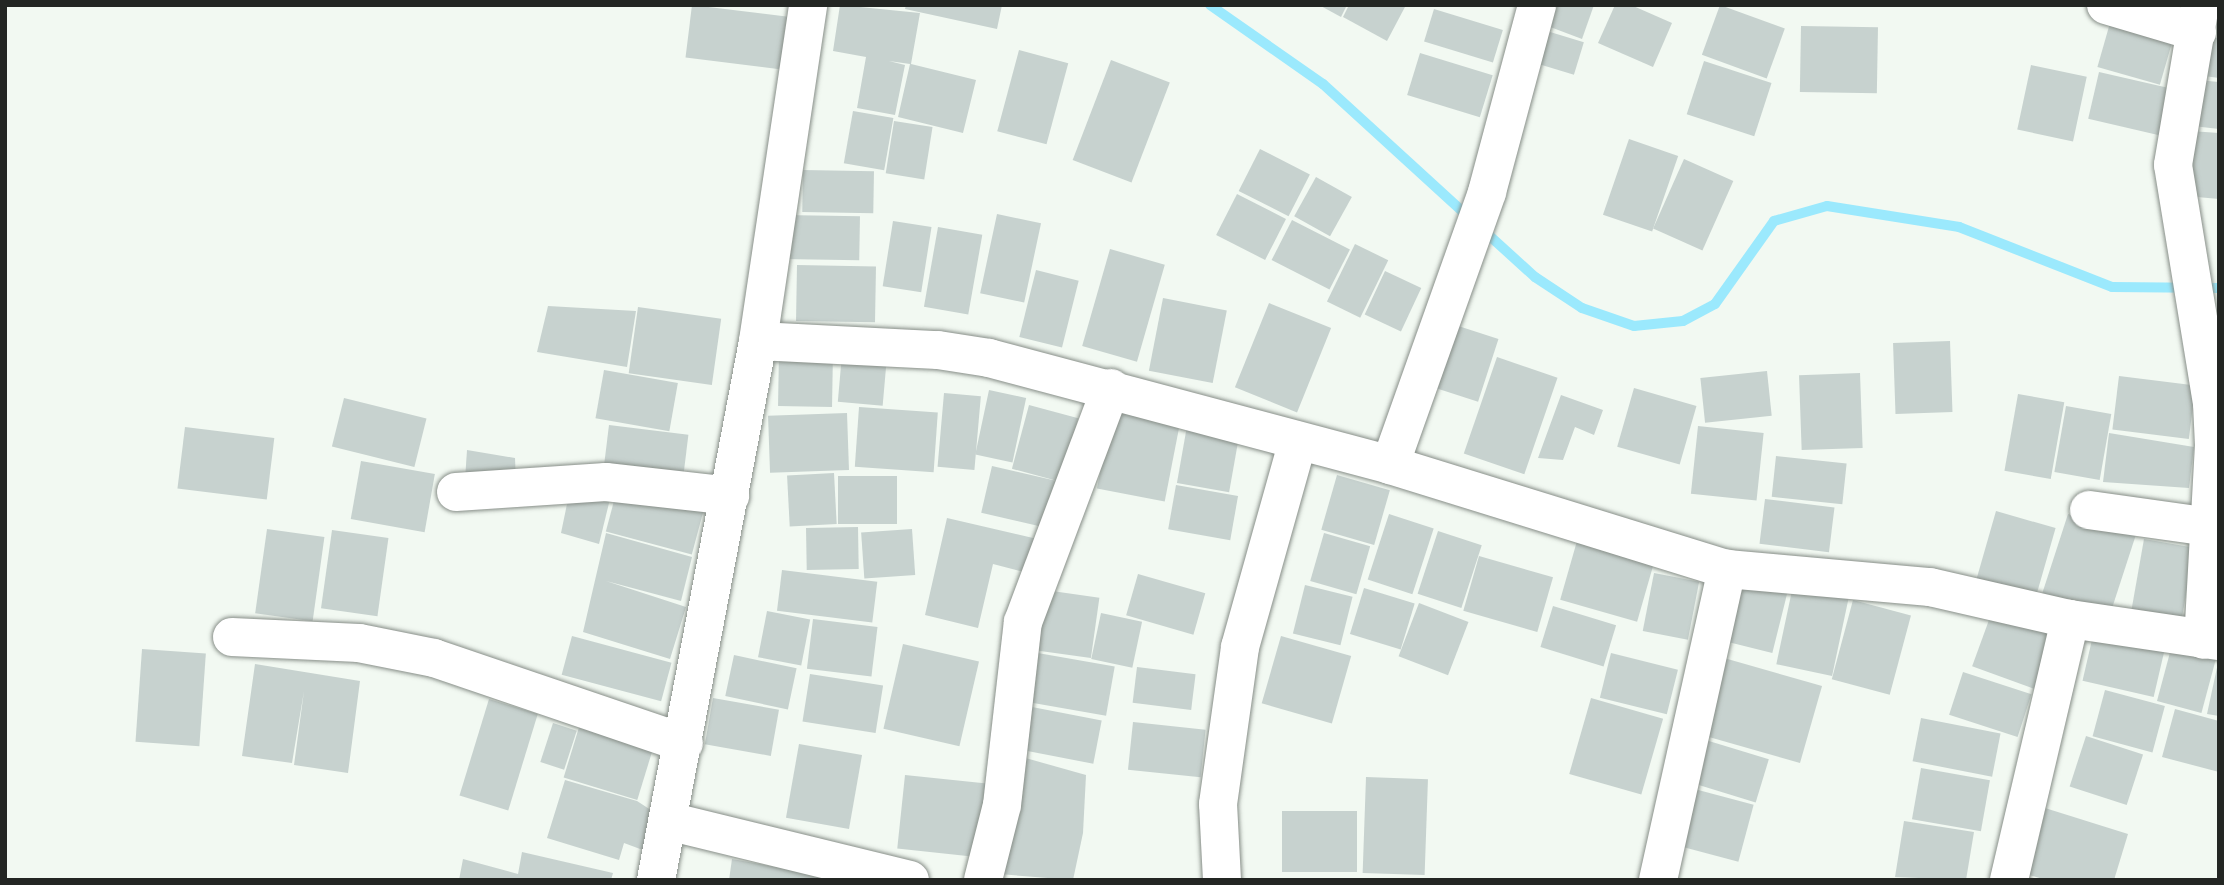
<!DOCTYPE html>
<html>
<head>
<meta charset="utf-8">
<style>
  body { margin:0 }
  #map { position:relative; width:2224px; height:885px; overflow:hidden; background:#f2f9f2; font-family:Roboto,sans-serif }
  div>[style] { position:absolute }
  .stream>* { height:10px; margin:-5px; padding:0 5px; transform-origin:5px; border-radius:5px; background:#9be9fd }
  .building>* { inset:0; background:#c7d2cf; transform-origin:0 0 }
  .roads { filter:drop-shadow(0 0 2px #878e88) drop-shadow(0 0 2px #878e88) }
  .minor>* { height:38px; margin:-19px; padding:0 19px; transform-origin:19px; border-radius:19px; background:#fff }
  span { translate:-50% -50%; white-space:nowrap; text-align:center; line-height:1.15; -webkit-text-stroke:5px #f2f9f2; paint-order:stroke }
  .frame { position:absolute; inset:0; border:7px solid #232623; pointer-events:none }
</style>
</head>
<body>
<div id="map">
  <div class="stream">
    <div style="left:1210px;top:5px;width:138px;rotate:35deg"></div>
    <div style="left:1323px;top:84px;width:199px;rotate:42.4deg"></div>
    <div style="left:1482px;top:229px;width:72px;rotate:42.2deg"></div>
    <div style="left:1535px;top:277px;width:56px;rotate:33.4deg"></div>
    <div style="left:1582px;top:308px;width:55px;rotate:19.1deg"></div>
    <div style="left:1634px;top:326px;width:49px;rotate:-5.8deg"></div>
    <div style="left:1683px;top:321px;width:36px;rotate:-28deg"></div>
    <div style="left:1715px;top:304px;width:102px;rotate:-54.6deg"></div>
    <div style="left:1774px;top:221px;width:55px;rotate:-15.8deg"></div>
    <div style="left:1827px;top:206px;width:134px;rotate:9deg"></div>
    <div style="left:1959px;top:227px;width:164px;rotate:21.4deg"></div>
    <div style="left:2112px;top:287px;width:107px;rotate:0.5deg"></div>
  </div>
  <div class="building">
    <div style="left:692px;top:5px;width:99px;height:53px;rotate:7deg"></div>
    <div style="clip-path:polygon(840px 5px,920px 13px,911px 64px,976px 80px,963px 133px,898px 117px,910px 64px,889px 61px,905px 65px,895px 115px,857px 108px,866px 57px,833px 51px)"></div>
    <div style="clip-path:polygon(906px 5px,1002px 5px,997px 29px,905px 9px)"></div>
    <div style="clip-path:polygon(1319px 5px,1347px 5px,1341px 17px)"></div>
    <div style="clip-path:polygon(1349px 5px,1406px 5px,1387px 41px,1343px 17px)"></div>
    <div style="clip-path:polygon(1543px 5px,1594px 5px,1582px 39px,1537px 22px)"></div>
    <div style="clip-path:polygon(1615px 5px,1631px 5px,1672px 23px,1653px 67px,1598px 43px)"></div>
    <div style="left:1720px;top:5px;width:69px;height:53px;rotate:20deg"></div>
    <div style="left:1434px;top:9px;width:72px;height:34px;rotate:17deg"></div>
    <div style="left:2112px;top:16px;width:65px;height:53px;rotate:16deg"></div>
    <div style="left:1801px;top:26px;width:77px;height:66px;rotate:1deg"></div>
    <div style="left:1537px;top:28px;width:49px;height:34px;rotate:17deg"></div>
    <div style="clip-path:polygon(2202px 36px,2219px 38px,2219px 78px,2197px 75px)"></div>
    <div style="left:1019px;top:50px;width:51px;height:84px;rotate:15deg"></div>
    <div style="left:1420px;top:53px;width:76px;height:44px;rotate:17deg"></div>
    <div style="left:1111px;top:60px;width:63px;height:107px;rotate:21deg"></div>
    <div style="left:1704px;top:61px;width:71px;height:56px;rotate:18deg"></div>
    <div style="left:2031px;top:65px;width:57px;height:66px;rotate:12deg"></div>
    <div style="left:2099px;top:72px;width:75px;height:48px;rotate:13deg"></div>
    <div style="clip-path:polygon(2197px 80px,2219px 82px,2219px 129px,2193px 126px)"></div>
    <div style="left:853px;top:111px;width:41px;height:53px;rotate:10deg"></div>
    <div style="left:894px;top:121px;width:39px;height:53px;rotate:9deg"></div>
    <div style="clip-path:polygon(2191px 131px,2219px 133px,2219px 199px,2186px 196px)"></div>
    <div style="left:1629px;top:139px;width:52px;height:80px;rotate:19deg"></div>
    <div style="left:1260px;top:149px;width:56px;height:47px;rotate:27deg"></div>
    <div style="left:1684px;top:159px;width:54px;height:76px;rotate:24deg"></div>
    <div style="left:803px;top:170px;width:71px;height:42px;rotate:1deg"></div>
    <div style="left:1316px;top:177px;width:41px;height:45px;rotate:29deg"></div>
    <div style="left:1237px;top:194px;width:55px;height:46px;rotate:27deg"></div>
    <div style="left:997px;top:214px;width:45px;height:81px;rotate:12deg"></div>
    <div style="left:783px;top:215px;width:77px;height:44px;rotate:1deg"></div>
    <div style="left:1292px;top:220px;width:65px;height:45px;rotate:27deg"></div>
    <div style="left:893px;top:221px;width:39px;height:66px;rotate:9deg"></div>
    <div style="left:938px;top:227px;width:45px;height:81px;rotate:10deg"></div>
    <div style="left:1355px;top:244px;width:37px;height:64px;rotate:26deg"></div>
    <div style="left:1110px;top:249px;width:57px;height:101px;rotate:16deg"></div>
    <div style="left:797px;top:265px;width:79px;height:56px;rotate:1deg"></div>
    <div style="left:1036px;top:270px;width:44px;height:69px;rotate:14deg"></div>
    <div style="left:1385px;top:271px;width:40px;height:48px;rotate:25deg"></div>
    <div style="left:1163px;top:298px;width:65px;height:74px;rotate:11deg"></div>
    <div style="left:1269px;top:303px;width:67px;height:91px;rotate:22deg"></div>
    <div style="clip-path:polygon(548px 306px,636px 311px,627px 367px,537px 352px)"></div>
    <div style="left:638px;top:307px;width:84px;height:67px;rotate:8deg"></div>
    <div style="left:1449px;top:323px;width:52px;height:66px;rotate:18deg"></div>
    <div style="left:1950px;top:341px;width:71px;height:57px;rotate:88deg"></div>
    <div style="left:779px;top:351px;width:54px;height:55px;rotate:1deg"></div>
    <div style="left:842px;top:354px;width:45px;height:48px;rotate:5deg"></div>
    <div style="left:1497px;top:357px;width:64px;height:102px;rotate:19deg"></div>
    <div style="left:604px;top:370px;width:75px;height:49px;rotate:10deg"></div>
    <div style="left:1767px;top:371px;width:45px;height:67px;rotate:84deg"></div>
    <div style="left:1860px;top:373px;width:75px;height:61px;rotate:88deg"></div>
    <div style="left:2119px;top:376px;width:77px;height:54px;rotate:7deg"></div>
    <div style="left:1634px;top:388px;width:65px;height:61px;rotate:16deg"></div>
    <div style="left:989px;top:390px;width:38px;height:66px;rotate:12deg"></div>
    <div style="left:944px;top:393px;width:37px;height:74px;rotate:5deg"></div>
    <div style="left:2018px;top:394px;width:47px;height:78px;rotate:10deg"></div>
    <div style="clip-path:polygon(1561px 395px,1603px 410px,1594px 435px,1575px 427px,1563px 460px,1538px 458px)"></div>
    <div style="left:344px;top:398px;width:85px;height:50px;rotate:14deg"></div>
    <div style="left:1029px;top:405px;width:51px;height:66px;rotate:15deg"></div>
    <div style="left:1113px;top:406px;width:69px;height:84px;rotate:11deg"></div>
    <div style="left:2066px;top:406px;width:46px;height:67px;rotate:10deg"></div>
    <div style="left:859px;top:407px;width:79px;height:60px;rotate:4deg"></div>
    <div style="left:847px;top:413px;width:57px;height:79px;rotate:88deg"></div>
    <div style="left:609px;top:425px;width:80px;height:44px;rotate:7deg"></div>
    <div style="left:1187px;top:426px;width:53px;height:58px;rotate:10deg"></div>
    <div style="left:1698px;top:426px;width:66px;height:68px;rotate:6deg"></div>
    <div style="left:185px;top:427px;width:90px;height:62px;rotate:7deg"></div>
    <div style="clip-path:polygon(2109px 433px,2194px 447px,2189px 488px,2103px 482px)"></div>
    <div style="clip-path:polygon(467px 450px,515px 458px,516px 482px,465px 480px)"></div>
    <div style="left:1776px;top:456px;width:71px;height:41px;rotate:6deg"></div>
    <div style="left:361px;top:461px;width:75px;height:59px;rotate:10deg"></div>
    <div style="left:992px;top:466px;width:70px;height:48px;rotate:13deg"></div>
    <div style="left:834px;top:473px;width:51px;height:47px;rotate:87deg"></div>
    <div style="left:1337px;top:475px;width:55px;height:57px;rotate:16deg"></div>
    <div style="left:838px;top:476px;width:59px;height:48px"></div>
    <div style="left:1176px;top:485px;width:63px;height:45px;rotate:10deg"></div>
    <div style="left:618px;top:486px;width:89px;height:47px;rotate:15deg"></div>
    <div style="clip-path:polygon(610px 499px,599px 544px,561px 533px,567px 504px)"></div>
    <div style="left:1765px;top:499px;width:70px;height:45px;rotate:7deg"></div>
    <div style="left:1996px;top:511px;width:62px;height:74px;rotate:16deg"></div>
    <div style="left:1389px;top:514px;width:47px;height:69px;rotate:18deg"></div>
    <div style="left:2068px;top:514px;width:71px;height:89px;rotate:18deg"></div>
    <div style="clip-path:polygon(947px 518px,1046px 541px,1028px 573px,993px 564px,978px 628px,925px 615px)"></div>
    <div style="left:858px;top:527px;width:42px;height:52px;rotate:89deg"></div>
    <div style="left:267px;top:529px;width:58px;height:85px;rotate:8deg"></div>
    <div style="left:912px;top:529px;width:46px;height:51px;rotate:86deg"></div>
    <div style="left:332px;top:530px;width:57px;height:79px;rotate:8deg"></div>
    <div style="left:1438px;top:531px;width:46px;height:66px;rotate:18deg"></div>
    <div style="clip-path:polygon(606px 533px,692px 557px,681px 601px,606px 581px,686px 607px,670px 659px,583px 632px)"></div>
    <div style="left:1324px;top:533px;width:48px;height:50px;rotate:16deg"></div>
    <div style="left:2144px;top:539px;width:51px;height:81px;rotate:10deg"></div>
    <div style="left:1577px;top:541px;width:80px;height:61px;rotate:16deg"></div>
    <div style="left:1479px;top:556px;width:77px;height:57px;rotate:16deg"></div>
    <div style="left:782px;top:570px;width:96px;height:41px;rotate:7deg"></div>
    <div style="left:1654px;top:573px;width:46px;height:59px;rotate:11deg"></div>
    <div style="left:1138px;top:574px;width:70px;height:43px;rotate:16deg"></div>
    <div style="left:1732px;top:575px;width:58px;height:66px;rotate:14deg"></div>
    <div style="left:1794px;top:581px;width:57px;height:85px;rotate:12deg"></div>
    <div style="left:1305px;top:585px;width:49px;height:50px;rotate:14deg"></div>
    <div style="left:1364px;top:588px;width:53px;height:48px;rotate:17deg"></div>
    <div style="left:1038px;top:589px;width:62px;height:61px;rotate:8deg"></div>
    <div style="left:1853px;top:600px;width:60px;height:82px;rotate:15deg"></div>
    <div style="left:1419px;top:603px;width:53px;height:57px;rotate:21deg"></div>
    <div style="left:1553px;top:606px;width:66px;height:43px;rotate:17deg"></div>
    <div style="left:1993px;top:609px;width:67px;height:61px;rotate:20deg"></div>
    <div style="left:767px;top:611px;width:44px;height:47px;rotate:11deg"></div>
    <div style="left:1101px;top:613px;width:42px;height:47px;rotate:12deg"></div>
    <div style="left:813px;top:619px;width:65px;height:50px;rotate:7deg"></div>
    <div style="left:2094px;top:631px;width:73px;height:51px;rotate:13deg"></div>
    <div style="left:572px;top:636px;width:103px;height:40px;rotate:15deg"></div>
    <div style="left:1281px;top:636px;width:73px;height:70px;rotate:16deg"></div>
    <div style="left:903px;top:644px;width:78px;height:87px;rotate:13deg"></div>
    <div style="left:2172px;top:645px;width:46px;height:58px;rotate:15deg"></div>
    <div style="left:142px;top:649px;width:64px;height:93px;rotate:4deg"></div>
    <div style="left:1032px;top:652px;width:84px;height:50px;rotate:10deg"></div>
    <div style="left:1611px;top:653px;width:69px;height:46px;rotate:14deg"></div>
    <div style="left:734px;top:655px;width:64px;height:42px;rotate:12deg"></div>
    <div style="left:1724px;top:658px;width:102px;height:80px;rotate:16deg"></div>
    <div style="clip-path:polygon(2218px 663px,2219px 663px,2219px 716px,2207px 714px)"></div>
    <div style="clip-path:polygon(255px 664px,360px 681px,348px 773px,294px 765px,304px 691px,292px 763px,242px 756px)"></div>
    <div style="left:1137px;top:667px;width:59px;height:36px;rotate:7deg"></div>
    <div style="left:1963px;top:672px;width:72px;height:45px;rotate:18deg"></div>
    <div style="left:810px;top:674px;width:74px;height:48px;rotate:9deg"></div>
    <div style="left:2105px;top:690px;width:62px;height:48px;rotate:15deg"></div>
    <div style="left:713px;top:698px;width:67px;height:47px;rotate:10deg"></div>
    <div style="left:1591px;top:698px;width:75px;height:79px;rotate:16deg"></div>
    <div style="left:489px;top:699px;width:51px;height:101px;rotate:17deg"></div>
    <div style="left:1032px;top:707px;width:71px;height:44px;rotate:11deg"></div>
    <div style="clip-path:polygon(2175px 709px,2219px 721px,2219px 772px,2162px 757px)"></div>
    <div style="left:1921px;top:718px;width:81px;height:44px;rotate:11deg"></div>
    <div style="left:1133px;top:722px;width:73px;height:48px;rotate:6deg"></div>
    <div style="left:553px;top:723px;width:25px;height:41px;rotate:18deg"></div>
    <div style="left:580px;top:724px;width:77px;height:56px;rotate:17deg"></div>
    <div style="left:2086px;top:736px;width:60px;height:53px;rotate:18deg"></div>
    <div style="left:1699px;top:738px;width:73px;height:45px;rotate:17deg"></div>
    <div style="left:799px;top:744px;width:64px;height:75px;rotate:10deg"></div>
    <div style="clip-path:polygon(1022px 757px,1086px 775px,1083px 833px,1073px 880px,999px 874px)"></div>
    <div style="left:1921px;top:768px;width:70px;height:52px;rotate:10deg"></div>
    <div style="left:905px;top:775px;width:82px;height:74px;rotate:6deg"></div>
    <div style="left:1366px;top:777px;width:62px;height:96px;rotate:2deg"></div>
    <div style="clip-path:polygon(565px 780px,637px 801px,657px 814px,651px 853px,624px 843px,619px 860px,547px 838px)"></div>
    <div style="left:1687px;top:787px;width:69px;height:59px;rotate:15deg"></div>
    <div style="clip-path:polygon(2045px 808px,2128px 834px,2114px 880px,2046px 880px,2026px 874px)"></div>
    <div style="left:1282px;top:811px;width:75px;height:61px"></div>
    <div style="clip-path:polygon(1904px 821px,1974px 832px,1966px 880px,1895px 877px)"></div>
    <div style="clip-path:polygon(522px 852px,613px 873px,611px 880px,459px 880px,463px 859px,518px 874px)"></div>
    <div style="clip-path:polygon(732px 859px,821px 875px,820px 880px,729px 880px)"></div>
  </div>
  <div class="roads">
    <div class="minor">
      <div style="left:2106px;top:5px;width:95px;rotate:16.5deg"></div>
      <div style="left:2200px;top:5px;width:162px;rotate:99.6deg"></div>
      <div style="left:2173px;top:165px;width:241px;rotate:80.7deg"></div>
      <div style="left:2212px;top:403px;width:42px;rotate:87.3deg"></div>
      <div style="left:2214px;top:445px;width:195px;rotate:93.2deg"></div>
      <div style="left:758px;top:341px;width:180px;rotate:2.9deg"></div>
      <div style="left:938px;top:350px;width:52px;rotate:8.9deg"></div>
      <div style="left:989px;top:358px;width:415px;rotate:14.9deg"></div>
      <div style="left:1390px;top:465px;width:353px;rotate:17.2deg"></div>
      <div style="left:1727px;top:569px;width:204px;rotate:5.1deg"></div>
      <div style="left:1930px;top:587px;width:144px;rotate:12.9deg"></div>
      <div style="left:2070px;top:619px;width:151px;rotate:8.4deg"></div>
      <div style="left:1390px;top:465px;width:290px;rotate:-70.4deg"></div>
      <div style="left:1487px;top:192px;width:194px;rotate:-75deg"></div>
      <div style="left:456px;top:492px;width:150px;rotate:-3.8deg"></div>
      <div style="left:606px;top:482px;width:125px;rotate:6.4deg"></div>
      <div style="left:2089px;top:510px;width:122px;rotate:8deg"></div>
      <div style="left:232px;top:637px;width:127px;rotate:2.7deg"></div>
      <div style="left:359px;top:643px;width:76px;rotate:11.3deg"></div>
      <div style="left:434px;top:658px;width:264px;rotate:18.8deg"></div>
      <div style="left:668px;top:821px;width:249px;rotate:13.7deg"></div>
      <div style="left:656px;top:880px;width:549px;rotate:-79.28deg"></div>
      <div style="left:758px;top:341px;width:340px;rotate:-81.5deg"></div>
      <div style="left:983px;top:880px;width:77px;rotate:-75.8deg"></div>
      <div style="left:1002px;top:805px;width:184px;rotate:-83.5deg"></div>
      <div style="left:1023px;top:622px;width:250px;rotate:-69.4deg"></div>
      <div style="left:1222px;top:880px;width:76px;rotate:-93deg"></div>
      <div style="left:1218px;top:804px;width:159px;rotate:-82deg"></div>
      <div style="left:1240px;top:647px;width:214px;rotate:-74.3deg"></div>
      <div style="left:1658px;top:880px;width:319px;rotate:-77.5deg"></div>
      <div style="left:2009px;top:880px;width:268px;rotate:-76.8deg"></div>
    </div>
  </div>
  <div class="frame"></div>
</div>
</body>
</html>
